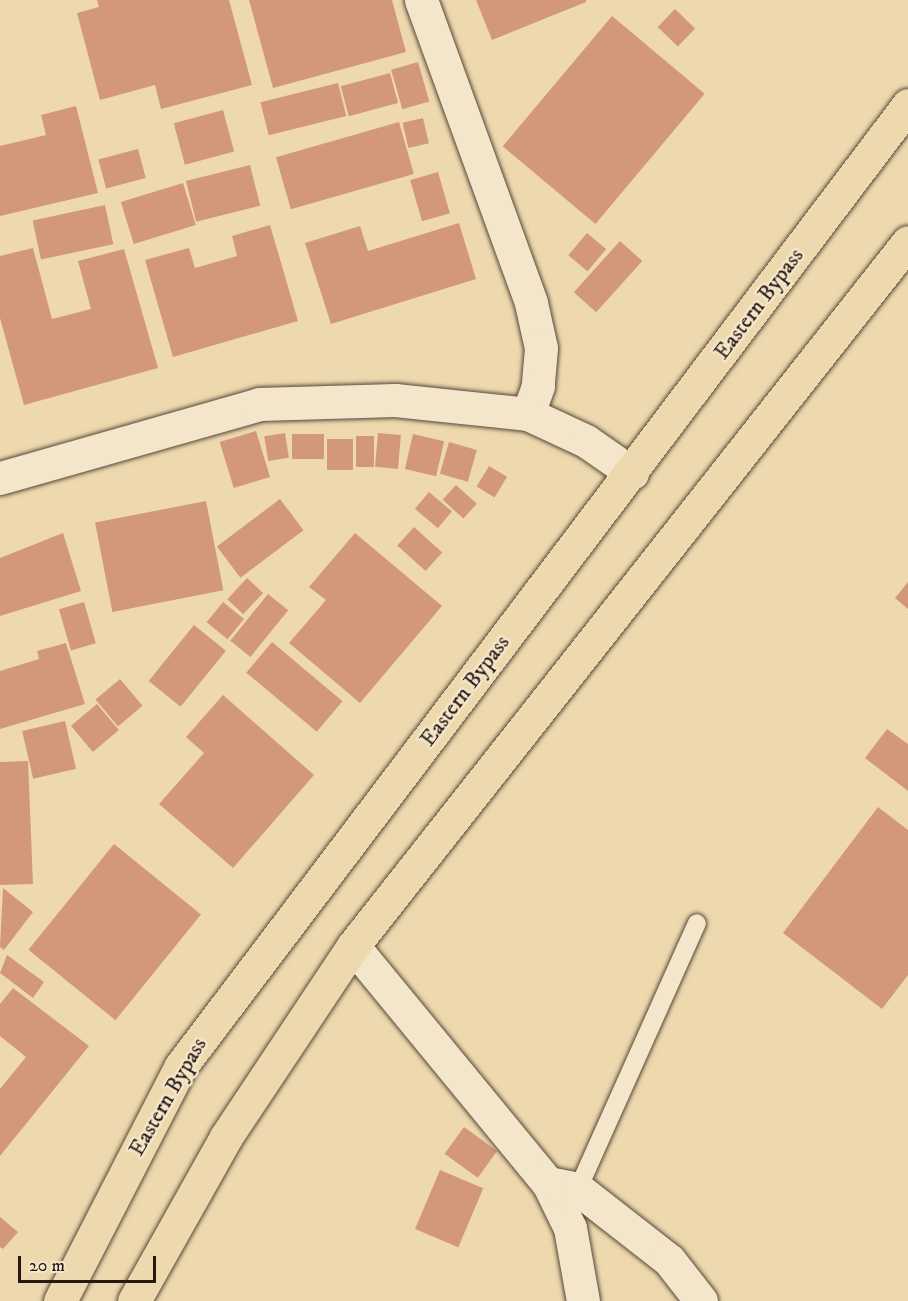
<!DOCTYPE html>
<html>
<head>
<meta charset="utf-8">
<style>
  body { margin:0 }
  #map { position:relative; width:908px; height:1301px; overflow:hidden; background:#eed9ae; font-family:"IM FELL DW Pica",serif }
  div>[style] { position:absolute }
  .building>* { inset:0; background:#d3987a; transform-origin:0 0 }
  .roads { filter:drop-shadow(0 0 2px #58483a) drop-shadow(0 0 2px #58483a) }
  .lane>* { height:18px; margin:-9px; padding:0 9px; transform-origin:9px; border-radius:9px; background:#f4e6ca }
  .street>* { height:33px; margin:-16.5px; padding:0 16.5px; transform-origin:16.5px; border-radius:16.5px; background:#f4e6ca }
  .highway>* { height:33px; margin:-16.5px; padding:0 16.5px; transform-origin:16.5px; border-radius:16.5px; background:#eed9ae }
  span { translate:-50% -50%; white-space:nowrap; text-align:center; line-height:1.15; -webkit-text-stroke:5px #f4e6ca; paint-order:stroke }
  .street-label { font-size:22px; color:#261813 }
  .scale { position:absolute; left:18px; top:1256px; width:138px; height:27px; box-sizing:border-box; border:3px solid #261813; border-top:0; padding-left:8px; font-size:18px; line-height:21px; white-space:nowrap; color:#261813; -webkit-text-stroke:4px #f4e6ca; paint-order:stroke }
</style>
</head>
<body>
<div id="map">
  <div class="building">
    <div style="clip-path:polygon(97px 0,229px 0,252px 85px,161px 109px,155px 85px,100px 100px,77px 13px,99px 7px)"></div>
    <div style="clip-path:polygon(249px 0,392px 0,406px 52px,273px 88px)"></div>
    <div style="clip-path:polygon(476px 0,586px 0,586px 2px,492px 40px)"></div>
    <div style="left:675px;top:9px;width:28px;height:25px;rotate:44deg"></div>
    <div style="left:612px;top:16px;width:121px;height:170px;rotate:40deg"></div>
    <div style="left:418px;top:62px;width:41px;height:28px;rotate:74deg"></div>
    <div style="left:390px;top:73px;width:31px;height:51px;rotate:75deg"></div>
    <div style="left:338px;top:83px;width:34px;height:80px;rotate:76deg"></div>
    <div style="clip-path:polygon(76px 106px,98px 193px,0 216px,0 146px,46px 135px,41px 115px)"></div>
    <div style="left:223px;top:110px;width:43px;height:51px;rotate:75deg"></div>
    <div style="left:423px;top:118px;width:26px;height:21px;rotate:77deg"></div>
    <div style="left:399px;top:122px;width:54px;height:128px;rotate:74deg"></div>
    <div style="left:138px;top:149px;width:30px;height:41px;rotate:75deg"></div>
    <div style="left:250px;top:165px;width:42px;height:66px;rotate:76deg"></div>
    <div style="left:438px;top:172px;width:43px;height:29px;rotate:74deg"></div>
    <div style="left:183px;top:183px;width:44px;height:65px;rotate:73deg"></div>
    <div style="left:105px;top:205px;width:40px;height:74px;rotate:78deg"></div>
    <div style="clip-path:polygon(459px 223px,476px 279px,331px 324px,305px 243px,360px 226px,368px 251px)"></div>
    <div style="clip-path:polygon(270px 225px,298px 321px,173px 357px,145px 260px,189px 248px,195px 268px,237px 256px,232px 236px)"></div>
    <div style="left:587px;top:233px;width:25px;height:29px;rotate:40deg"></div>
    <div style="left:620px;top:241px;width:30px;height:69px;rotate:42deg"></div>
    <div style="clip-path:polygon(33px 248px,52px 319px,91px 309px,78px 261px,124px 249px,158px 368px,24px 405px,0 318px,0 256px)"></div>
    <div style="left:256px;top:431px;width:48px;height:38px;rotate:73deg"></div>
    <div style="left:285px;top:433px;width:25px;height:21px;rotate:81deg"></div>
    <div style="left:378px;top:433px;width:23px;height:34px;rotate:5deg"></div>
    <div style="left:292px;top:434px;width:32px;height:25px"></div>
    <div style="left:413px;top:434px;width:32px;height:36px;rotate:13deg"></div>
    <div style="left:356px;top:436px;width:18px;height:31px"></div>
    <div style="left:327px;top:439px;width:26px;height:31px"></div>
    <div style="left:449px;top:442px;width:29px;height:33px;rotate:16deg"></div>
    <div style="left:489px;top:466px;width:21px;height:24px;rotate:31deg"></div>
    <div style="left:456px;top:485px;width:28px;height:20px;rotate:42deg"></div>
    <div style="left:429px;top:492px;width:30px;height:22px;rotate:40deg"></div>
    <div style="left:280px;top:499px;width:39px;height:79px;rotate:53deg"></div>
    <div style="left:206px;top:501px;width:91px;height:113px;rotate:79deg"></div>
    <div style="left:414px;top:527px;width:38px;height:25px;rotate:42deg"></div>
    <div style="clip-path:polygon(63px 533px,81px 591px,0 616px,0 558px)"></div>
    <div style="clip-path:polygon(355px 533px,442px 606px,360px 703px,289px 643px,326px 600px,309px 587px)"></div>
    <div style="left:247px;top:578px;width:22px;height:29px;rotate:43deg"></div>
    <div style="clip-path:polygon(908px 582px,908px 609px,895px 598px)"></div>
    <div style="left:268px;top:594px;width:26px;height:60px;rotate:39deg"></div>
    <div style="left:84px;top:602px;width:43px;height:26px;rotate:74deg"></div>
    <div style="left:223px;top:602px;width:27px;height:26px;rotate:39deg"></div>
    <div style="left:194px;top:625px;width:41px;height:72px;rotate:39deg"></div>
    <div style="left:272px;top:642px;width:92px;height:40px;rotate:40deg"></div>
    <div style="clip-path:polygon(66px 643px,85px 704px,0 729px,0 671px,39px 659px,37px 651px)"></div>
    <div style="left:120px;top:679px;width:35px;height:32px;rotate:50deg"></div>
    <div style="clip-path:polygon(223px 695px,314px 775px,233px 868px,159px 804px,204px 753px,186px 737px)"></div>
    <div style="left:97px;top:704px;width:34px;height:34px;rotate:50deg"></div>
    <div style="left:65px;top:721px;width:49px;height:44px;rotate:77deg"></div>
    <div style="clip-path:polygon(887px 729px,908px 744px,908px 791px,865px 758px)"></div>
    <div style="clip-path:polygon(28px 761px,33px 884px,0 885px,0 762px)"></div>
    <div style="clip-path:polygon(878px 807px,908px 830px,908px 975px,882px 1009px,783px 933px)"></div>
    <div style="left:114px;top:844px;width:112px;height:136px;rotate:39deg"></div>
    <div style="clip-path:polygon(3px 888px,33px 912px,4px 950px,0 947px)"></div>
    <div style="clip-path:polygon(7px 955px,44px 982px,33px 998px,0 973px)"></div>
    <div style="clip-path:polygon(13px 988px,89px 1046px,0 1156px,0 1089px,26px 1057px,0 1036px,0 1004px)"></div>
    <div style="left:464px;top:1127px;width:41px;height:33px;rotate:36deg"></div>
    <div style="left:440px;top:1170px;width:47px;height:64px;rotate:23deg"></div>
    <div style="clip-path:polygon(0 1217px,18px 1232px,3px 1249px,0 1247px)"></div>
  </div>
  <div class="roads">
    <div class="lane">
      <div style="left:578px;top:1189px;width:291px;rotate:-65.9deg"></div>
    </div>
    <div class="street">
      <div style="left:421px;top:0;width:322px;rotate:70deg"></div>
      <div style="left:531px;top:303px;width:46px;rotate:77.5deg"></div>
      <div style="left:541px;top:348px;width:38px;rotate:95deg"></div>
      <div style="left:538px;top:386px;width:30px;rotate:110deg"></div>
      <div style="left:0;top:478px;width:269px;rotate:-15.9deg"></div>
      <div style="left:259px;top:404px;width:136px;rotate:-1.7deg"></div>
      <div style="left:395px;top:400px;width:134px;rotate:6deg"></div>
      <div style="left:528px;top:414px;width:64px;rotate:25deg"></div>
      <div style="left:586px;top:441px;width:56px;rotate:34.8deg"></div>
      <div style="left:353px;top:946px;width:307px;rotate:50.6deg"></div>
      <div style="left:548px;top:1183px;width:50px;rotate:63.9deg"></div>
      <div style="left:570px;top:1228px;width:74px;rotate:79.9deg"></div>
      <div style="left:548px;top:1183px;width:31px;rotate:11deg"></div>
      <div style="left:578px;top:1189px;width:115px;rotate:38deg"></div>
      <div style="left:669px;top:1260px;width:52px;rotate:52deg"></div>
    </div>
    <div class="highway">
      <div style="left:60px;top:1301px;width:264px;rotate:-62.8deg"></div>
      <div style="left:181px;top:1066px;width:1205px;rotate:-52.89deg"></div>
      <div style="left:134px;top:1301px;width:188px;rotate:-60.7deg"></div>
      <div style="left:226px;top:1137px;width:229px;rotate:-56.4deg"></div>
      <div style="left:353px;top:946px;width:896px;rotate:-51.75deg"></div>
    </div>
  </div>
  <div class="street-label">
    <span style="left:759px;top:304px;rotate:-53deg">Eastern Bypass</span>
    <span style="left:465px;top:691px;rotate:-53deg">Eastern Bypass</span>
    <span style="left:168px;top:1097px;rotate:-60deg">Eastern Bypass</span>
  </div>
  <div class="scale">20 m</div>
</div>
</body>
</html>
